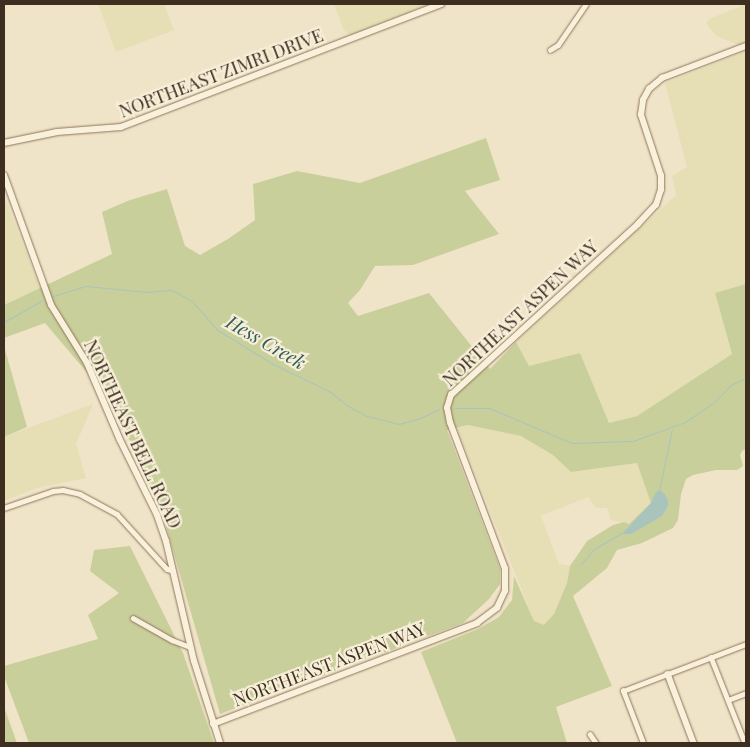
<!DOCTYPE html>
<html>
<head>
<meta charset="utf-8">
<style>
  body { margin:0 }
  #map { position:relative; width:750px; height:747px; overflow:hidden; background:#f0e4c8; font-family:"Playfair Display",serif }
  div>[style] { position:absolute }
  .farmland>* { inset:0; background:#e6deb5 }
  .green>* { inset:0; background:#c9cf9b }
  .water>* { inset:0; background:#a9c4bc }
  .stream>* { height:1px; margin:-0.5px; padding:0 0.5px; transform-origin:0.5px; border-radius:0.5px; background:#a9c4bc }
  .roads { filter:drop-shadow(0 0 1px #8d765c) drop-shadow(0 0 1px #8d765c) }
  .minor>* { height:4.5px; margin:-2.25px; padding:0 2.25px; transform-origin:2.25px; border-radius:2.25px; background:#faf1dc }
  .tertiary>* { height:5.5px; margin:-2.75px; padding:0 2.75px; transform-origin:2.75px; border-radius:2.75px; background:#faf1dc }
  .secondary>* { height:6px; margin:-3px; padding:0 3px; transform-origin:3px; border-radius:3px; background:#faf1dc }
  span { translate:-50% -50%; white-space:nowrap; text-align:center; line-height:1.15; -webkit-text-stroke:4.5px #f7eed8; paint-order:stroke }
  .street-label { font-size:18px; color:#3d2e20 }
  .water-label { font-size:19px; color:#2f5d5a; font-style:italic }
  .frame { position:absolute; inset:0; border:5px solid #3d2e20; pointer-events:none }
</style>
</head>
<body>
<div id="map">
  <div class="farmland">
    <div style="clip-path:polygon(98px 4px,164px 4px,174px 30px,116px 52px)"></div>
    <div style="clip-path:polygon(334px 4px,431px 4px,351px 36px,344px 30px)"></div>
    <div style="clip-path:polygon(746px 4px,746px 42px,738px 45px,715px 35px,706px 23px,709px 19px)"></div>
    <div style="clip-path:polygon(746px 51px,746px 284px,715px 294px,732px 354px,637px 416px,609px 423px,580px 353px,529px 366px,516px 342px,676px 195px,672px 176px,687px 167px,665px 83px)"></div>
    <div style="clip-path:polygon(4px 196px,40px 288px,4px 305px)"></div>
    <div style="clip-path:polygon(93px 404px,76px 444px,86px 478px,37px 488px,4px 501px,4px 437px)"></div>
    <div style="clip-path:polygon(468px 425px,521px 436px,553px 455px,571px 472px,637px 463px,652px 503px,629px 524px,611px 520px,607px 508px,596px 508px,588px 497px,541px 516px,559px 564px,570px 566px,567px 583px,554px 614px,544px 626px,534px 621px,457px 428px)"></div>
  </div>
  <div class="green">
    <div style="clip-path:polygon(486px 138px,500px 180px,465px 191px,499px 234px,413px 265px,375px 266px,360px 290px,348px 303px,358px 316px,429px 293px,490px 369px,516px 342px,529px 366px,580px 353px,609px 423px,637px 416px,732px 354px,715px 293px,746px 284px,746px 449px,742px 451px,740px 455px,743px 466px,737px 470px,716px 470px,693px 475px,686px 479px,681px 494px,678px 520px,673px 528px,642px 543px,617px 550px,607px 568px,573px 596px,612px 686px,556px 707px,567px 743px,457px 743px,421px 652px,478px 629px,499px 617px,512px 600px,514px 576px,534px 621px,544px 625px,554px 614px,567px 583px,570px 566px,587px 541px,613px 525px,624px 522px,629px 524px,651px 503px,637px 463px,571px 472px,553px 455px,521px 436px,468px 425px,447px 430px,500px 569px,500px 584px,489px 599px,463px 623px,220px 714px,162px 512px,112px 402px,45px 323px,4px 338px,4px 305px,112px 254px,102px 212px,130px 200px,167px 189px,185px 246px,200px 255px,228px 239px,255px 220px,253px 184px,297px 171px,360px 183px)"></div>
    <div style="clip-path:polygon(4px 346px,27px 427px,4px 437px)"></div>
    <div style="clip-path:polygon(130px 546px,183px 653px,214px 743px,29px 743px,4px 676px,4px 666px,98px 639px,88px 615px,119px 593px,90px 571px,94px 550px)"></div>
    <div style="clip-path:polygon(4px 707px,17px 743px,4px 743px)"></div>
  </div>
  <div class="water">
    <div style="clip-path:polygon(659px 490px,664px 493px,668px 500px,668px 506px,662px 516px,631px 534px,622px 534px,651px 503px,655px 494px)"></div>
  </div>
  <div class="stream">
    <div style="left:53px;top:296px;width:34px;rotate:-17deg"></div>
    <div style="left:86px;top:286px;width:61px;rotate:5.6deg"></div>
    <div style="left:147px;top:292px;width:25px;rotate:-5deg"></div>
    <div style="left:172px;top:290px;width:23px;rotate:29deg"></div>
    <div style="left:192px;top:301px;width:37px;rotate:49deg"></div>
    <div style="left:216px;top:329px;width:65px;rotate:31.7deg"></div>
    <div style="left:271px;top:363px;width:64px;rotate:25.8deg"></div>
    <div style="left:329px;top:391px;width:24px;rotate:38deg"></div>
    <div style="left:348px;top:406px;width:21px;rotate:28deg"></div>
    <div style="left:367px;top:416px;width:33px;rotate:14deg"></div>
    <div style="left:399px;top:424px;width:20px;rotate:-15deg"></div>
    <div style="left:418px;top:419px;width:23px;rotate:-25deg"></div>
    <div style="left:4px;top:322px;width:43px;rotate:-29.6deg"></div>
    <div style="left:454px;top:408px;width:35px"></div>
    <div style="left:489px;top:408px;width:90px;rotate:22.9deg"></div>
    <div style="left:572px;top:443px;width:61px;rotate:-1.9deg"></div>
    <div style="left:633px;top:441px;width:55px;rotate:-20.1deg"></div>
    <div style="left:685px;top:422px;width:32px;rotate:-34deg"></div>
    <div style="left:712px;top:404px;width:28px;rotate:-45deg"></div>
    <div style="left:732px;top:384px;width:15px;rotate:-23deg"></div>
    <div style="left:659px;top:491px;width:63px;rotate:-78.2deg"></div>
    <div style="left:581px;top:564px;width:20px;rotate:-49deg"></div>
    <div style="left:594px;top:549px;width:32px;rotate:-30deg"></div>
  </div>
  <div class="roads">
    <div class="minor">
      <div style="left:550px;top:50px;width:9px;rotate:-32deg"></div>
      <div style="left:558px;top:45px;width:50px;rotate:-55.7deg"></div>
      <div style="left:4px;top:508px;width:52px;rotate:-19.1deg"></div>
      <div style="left:53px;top:491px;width:10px;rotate:-6deg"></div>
      <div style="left:63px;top:490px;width:17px;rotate:13deg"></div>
      <div style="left:80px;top:494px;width:42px;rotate:28.4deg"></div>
      <div style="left:117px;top:514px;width:74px;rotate:47.7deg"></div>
      <div style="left:167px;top:569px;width:6px;rotate:18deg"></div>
      <div style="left:133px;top:618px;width:45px;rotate:29.4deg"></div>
      <div style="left:172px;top:640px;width:19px;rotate:21deg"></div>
      <div style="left:711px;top:657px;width:92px;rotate:68.4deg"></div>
      <div style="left:728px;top:700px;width:19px;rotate:-21deg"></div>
      <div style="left:590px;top:734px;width:11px;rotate:56deg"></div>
      <div style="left:643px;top:743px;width:56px;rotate:-111deg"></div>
      <div style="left:623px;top:691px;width:132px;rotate:-20.9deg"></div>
    </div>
    <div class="tertiary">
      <div style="left:4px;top:143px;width:54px;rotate:-11.7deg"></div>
      <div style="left:57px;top:132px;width:64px;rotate:-4.5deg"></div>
      <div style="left:121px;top:127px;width:343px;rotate:-21deg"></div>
      <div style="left:668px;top:674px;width:74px;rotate:69.4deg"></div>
      <div style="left:213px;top:724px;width:283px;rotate:-20.9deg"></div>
      <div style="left:477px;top:623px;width:25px;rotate:-37deg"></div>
      <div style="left:497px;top:608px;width:19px;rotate:-65deg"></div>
      <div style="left:505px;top:591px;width:22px;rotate:-90deg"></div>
      <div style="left:505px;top:569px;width:156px;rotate:-110.6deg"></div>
      <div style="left:450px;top:423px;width:15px;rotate:-101deg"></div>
      <div style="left:447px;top:408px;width:14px;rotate:-73deg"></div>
      <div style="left:451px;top:395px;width:253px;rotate:-42.4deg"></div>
      <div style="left:638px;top:224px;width:26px;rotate:-47deg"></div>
      <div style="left:656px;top:205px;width:16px;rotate:-72deg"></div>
      <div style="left:661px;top:190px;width:14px;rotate:-90deg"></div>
      <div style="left:661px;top:176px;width:64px;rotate:-108.2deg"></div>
      <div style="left:641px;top:115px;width:15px;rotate:-82deg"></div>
      <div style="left:643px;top:100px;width:13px;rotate:-61deg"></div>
      <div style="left:649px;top:89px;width:17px;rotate:-40deg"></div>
      <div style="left:662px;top:78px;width:90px;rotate:-20.9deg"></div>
    </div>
    <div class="secondary">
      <div style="left:4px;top:175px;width:138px;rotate:70.1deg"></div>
      <div style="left:51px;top:305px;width:68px;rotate:58.2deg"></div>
      <div style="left:87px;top:363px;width:84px;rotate:66.8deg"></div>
      <div style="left:120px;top:440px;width:84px;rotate:63.7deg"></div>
      <div style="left:157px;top:515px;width:28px;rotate:71deg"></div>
      <div style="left:166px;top:541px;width:123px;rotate:76.9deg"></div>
      <div style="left:194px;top:661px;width:86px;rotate:72.4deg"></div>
    </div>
  </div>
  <div class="street-label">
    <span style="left:221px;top:73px;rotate:-21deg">NORTHEAST ZIMRI DRIVE</span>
    <span style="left:520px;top:313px;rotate:-43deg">NORTHEAST ASPEN WAY</span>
    <span style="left:133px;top:434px;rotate:65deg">NORTHEAST BELL ROAD</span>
    <span style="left:329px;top:664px;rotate:-21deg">NORTHEAST ASPEN WAY</span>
  </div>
  <div class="water-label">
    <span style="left:266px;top:342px;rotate:30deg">Hess Creek</span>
  </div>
  <div class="frame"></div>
</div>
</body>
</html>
